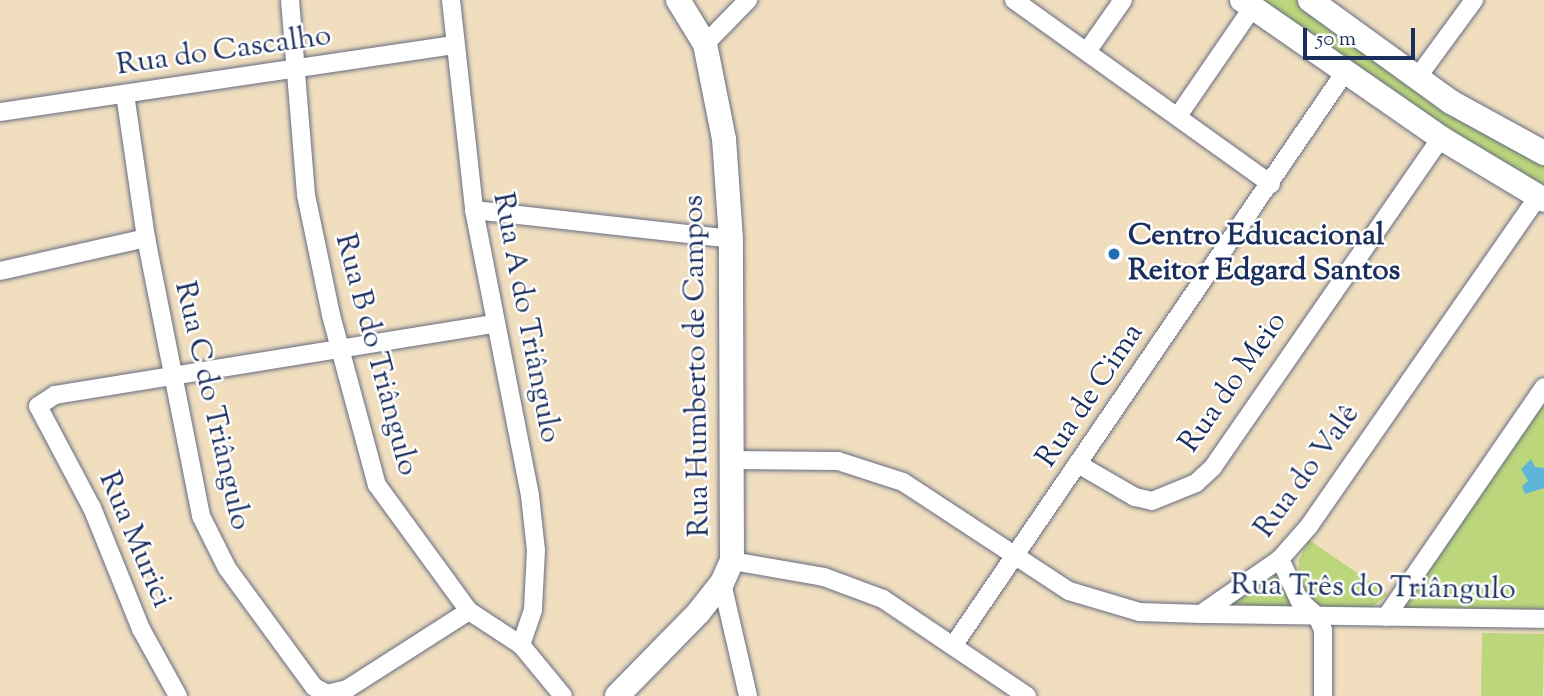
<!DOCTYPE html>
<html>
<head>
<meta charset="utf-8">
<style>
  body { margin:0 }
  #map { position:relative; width:1544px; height:696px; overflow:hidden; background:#f0debf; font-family:"Sorts Mill Goudy",serif }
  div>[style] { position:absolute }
  .green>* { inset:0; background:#bbd67b; transform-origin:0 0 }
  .water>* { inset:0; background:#5db6da }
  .roads { filter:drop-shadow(0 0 2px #666c80) drop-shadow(0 0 2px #666c80) }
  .street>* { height:18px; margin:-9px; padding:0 9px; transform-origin:9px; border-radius:9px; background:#fff }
  .secondary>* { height:24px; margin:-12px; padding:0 12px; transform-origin:12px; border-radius:12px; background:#fff }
  .dots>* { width:19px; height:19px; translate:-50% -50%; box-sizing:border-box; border:4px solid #fff; border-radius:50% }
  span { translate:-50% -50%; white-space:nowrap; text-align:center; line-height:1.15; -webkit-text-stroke:5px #fff; paint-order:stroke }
  .street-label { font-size:30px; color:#1b2f5e }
  .poi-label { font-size:30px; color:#1b2f5e; font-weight:700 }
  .left { translate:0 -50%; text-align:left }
  .scale { position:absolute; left:1303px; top:28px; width:112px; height:32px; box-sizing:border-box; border:4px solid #1b2f5e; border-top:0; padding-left:9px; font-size:21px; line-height:24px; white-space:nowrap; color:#1b2f5e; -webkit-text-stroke:5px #fff; paint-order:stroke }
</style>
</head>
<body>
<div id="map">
  <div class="green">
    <div style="clip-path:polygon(1242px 0,1298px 0,1544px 165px,1544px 200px)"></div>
    <div style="clip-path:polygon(1544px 398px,1544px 615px,1395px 613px)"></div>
    <div style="clip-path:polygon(1309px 540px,1388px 594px,1371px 608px,1326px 608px,1310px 602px,1299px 585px,1299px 560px)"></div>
    <div style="clip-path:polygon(1283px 568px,1300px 610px,1217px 607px,1260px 587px)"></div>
    <div style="left:1482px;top:633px;width:62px;height:63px;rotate:1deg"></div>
  </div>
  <div class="water">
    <div style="clip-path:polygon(1531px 459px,1535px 467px,1544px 468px,1544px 488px,1525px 494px,1522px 486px,1528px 481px,1521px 469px)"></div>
  </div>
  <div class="roads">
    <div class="street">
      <div style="left:290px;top:0;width:196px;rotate:85.3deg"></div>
      <div style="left:306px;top:195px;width:123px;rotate:78.2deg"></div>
      <div style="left:331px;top:315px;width:176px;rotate:74.9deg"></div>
      <div style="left:377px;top:485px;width:156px;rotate:53.9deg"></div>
      <div style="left:469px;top:611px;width:62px;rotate:33.2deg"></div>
      <div style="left:521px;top:645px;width:66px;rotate:50.5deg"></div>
      <div style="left:451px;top:0;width:211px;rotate:83.7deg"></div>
      <div style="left:474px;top:210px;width:291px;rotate:78.9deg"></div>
      <div style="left:530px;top:496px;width:54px;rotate:83.7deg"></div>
      <div style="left:536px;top:550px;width:60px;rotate:92.9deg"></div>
      <div style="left:533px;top:610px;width:37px;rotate:109deg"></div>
      <div style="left:1014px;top:0;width:316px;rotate:35.6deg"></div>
      <div style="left:705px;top:44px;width:62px;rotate:-45.7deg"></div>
      <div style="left:1088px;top:50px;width:61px;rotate:-55deg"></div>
      <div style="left:1417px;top:78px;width:97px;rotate:-53.8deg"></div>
      <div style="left:125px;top:94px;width:146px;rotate:81.7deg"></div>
      <div style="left:146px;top:238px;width:283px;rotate:78.8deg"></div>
      <div style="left:201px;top:516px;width:58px;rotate:63.4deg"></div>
      <div style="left:227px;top:568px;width:147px;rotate:53.8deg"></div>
      <div style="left:314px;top:687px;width:15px;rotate:28deg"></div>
      <div style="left:327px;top:694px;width:21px;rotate:-14deg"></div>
      <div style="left:347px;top:689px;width:145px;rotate:-32.6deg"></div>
      <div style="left:0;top:112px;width:460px;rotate:-8.4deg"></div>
      <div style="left:1178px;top:116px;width:132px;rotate:-55.5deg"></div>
      <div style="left:474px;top:210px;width:259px;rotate:6.4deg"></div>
      <div style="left:0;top:271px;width:150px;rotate:-12.7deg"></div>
      <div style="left:731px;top:460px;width:107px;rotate:0.5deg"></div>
      <div style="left:838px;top:461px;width:68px;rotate:17.9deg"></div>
      <div style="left:903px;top:482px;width:199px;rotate:33.3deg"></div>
      <div style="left:1069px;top:591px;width:74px;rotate:16.5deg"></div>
      <div style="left:1140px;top:612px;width:61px;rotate:1.9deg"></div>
      <div style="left:1201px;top:614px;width:96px;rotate:-34.8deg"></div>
      <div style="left:1280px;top:559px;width:44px;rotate:-48.7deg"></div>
      <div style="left:1309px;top:526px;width:399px;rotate:-55.2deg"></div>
      <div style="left:1078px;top:464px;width:66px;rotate:30.1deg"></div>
      <div style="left:1135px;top:497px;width:17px;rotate:13deg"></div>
      <div style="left:1152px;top:501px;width:48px;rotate:-22.2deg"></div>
      <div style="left:1196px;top:483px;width:23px;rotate:-43deg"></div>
      <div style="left:1213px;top:467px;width:400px;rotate:-55.3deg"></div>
      <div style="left:1280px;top:559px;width:45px;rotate:65.1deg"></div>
      <div style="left:1299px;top:600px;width:24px;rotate:42deg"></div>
      <div style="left:1317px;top:616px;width:15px;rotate:67deg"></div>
      <div style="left:1323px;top:630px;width:66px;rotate:90deg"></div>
      <div style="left:732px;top:561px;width:93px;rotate:9.9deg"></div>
      <div style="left:824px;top:577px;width:63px;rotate:20.4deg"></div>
      <div style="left:883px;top:599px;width:174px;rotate:34deg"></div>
      <div style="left:722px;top:583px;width:116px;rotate:77deg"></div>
      <div style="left:1201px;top:614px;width:343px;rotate:0.8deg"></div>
      <div style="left:1386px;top:617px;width:279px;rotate:-55.5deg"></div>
      <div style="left:953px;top:646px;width:695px;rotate:-55.67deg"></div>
      <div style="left:178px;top:696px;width:77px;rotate:-118.9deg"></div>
      <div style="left:141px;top:629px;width:131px;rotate:-112deg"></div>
      <div style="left:92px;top:508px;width:115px;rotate:-117.9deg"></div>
      <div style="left:38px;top:406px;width:20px;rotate:-33deg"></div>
      <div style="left:55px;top:395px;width:445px;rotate:-9.2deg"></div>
    </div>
    <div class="secondary">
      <div style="left:1242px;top:0;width:242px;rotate:34.7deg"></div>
      <div style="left:1441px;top:138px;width:120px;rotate:31deg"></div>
      <div style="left:1310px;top:0;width:174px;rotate:35.9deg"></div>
      <div style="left:1451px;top:102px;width:106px;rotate:28.7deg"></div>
      <div style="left:617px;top:696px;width:117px;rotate:-45.7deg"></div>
      <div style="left:699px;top:612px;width:37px;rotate:-52deg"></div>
      <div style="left:722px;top:583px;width:24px;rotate:-66deg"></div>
      <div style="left:732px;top:561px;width:322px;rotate:-90.2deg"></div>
      <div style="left:731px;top:239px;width:100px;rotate:-94deg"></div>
      <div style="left:724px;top:139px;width:97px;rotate:-101.3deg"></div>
      <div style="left:705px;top:44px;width:52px;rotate:-121.5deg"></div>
    </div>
  </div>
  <div class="dots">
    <div style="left:1114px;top:254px;background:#1f6fb2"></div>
  </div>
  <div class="street-label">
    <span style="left:224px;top:52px;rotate:-8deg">Rua do Cascalho</span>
    <span style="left:525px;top:318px;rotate:79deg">Rua A do Triângulo</span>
    <span style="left:375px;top:355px;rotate:75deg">Rua B do Triângulo</span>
    <span style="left:698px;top:366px;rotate:-91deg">Rua Humberto de Campos</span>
    <span style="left:1234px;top:383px;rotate:-55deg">Rua do Meio</span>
    <span style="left:1091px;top:396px;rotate:-56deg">Rua de Cima</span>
    <span style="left:211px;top:406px;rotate:77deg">Rua C do Triângulo</span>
    <span style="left:1308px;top:472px;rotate:-54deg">Rua do Valê</span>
    <span style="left:134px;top:540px;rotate:67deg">Rua Murici</span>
    <span style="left:1373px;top:589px;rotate:1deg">Rua Três do Triângulo</span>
  </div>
  <div class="poi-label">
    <span class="left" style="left:1128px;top:254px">Centro Educacional<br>Reitor Edgard Santos</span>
  </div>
  <div class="scale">50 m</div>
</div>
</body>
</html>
